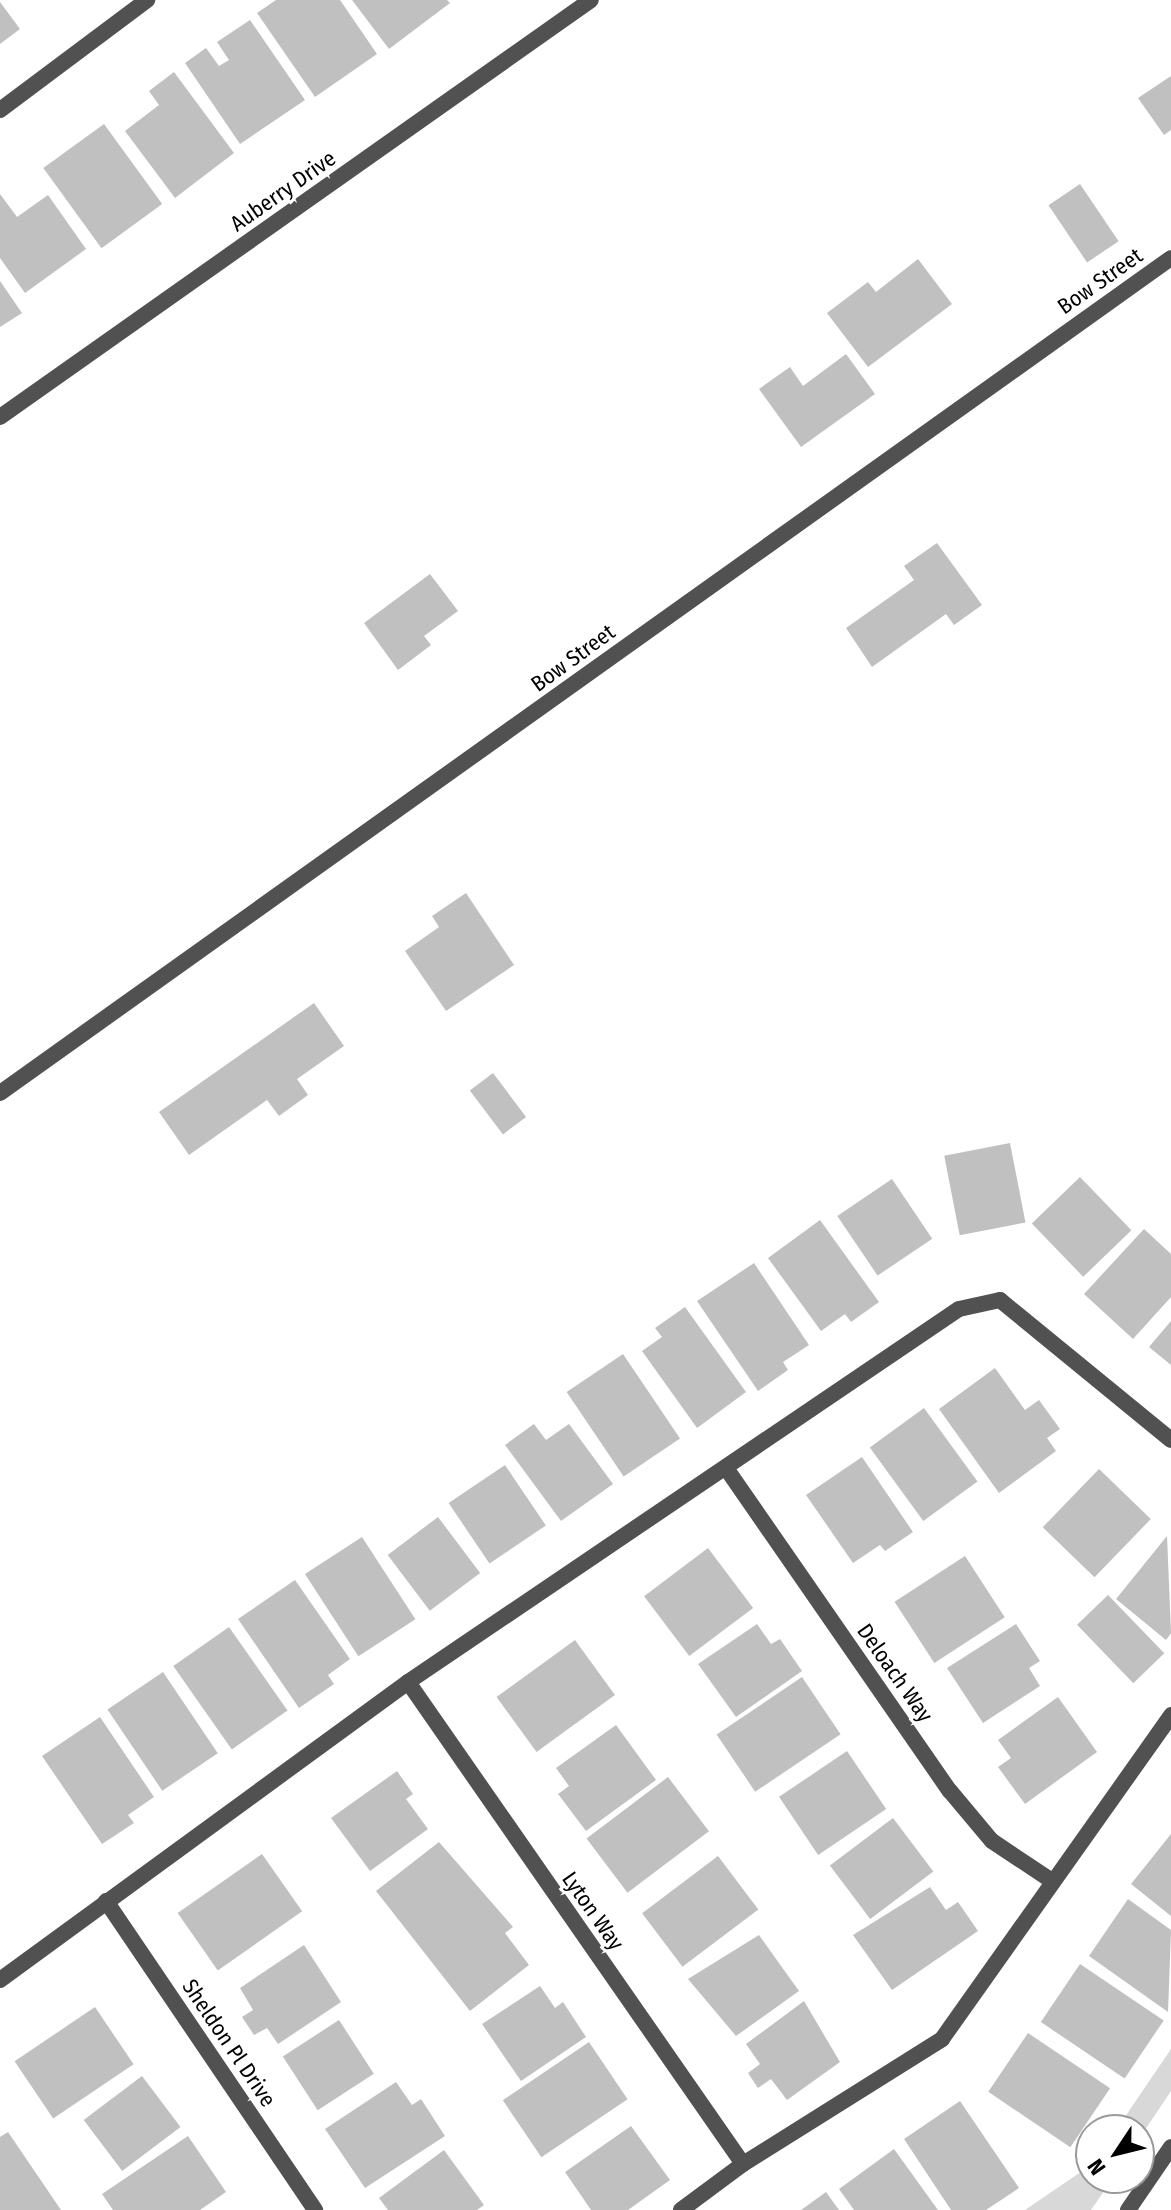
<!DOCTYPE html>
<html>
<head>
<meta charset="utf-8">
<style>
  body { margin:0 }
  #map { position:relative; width:1171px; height:2210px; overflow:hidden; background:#fff; font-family:"Fira Sans Condensed",sans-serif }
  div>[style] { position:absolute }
  .green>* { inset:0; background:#d8d8d8 }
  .building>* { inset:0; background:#c0c0c0; transform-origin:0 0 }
  .minor>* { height:16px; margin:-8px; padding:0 8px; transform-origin:8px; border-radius:8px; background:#515151 }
  .tertiary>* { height:16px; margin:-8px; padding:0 8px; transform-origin:8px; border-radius:8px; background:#515151 }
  span { translate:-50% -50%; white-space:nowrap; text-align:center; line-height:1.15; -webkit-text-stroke:6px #fff; paint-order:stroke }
  .street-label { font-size:22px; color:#000 }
  .north { position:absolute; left:1075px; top:2114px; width:80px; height:80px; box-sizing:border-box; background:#fff; border:2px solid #999; border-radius:50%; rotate:235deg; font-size:22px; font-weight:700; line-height:32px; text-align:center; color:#000 }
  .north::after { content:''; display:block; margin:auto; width:28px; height:36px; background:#000; clip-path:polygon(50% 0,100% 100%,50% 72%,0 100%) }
</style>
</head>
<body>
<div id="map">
  <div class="green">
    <div style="clip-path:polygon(1171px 2049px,1171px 2091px,1139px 2139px,1139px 2130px,1116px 2130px)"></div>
    <div style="clip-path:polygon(1091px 2165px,1091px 2178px,1113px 2178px,1091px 2210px,1025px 2210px)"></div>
  </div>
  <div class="building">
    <div style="clip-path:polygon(276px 0,340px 0,377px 54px,315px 97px,257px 13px)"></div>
    <div style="clip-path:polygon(352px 0,447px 0,450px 3px,389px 49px)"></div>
    <div style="clip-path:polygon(0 2px,20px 29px,0 44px)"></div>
    <div style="clip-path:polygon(250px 20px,305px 100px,240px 144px,185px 63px,206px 48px,219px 66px,229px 60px,217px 42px)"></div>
    <div style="clip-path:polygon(174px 72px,234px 153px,175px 198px,125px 131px,159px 105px,149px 91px)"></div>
    <div style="clip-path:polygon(1171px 76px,1171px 130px,1164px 135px,1138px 98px)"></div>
    <div style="left:104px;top:124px;width:99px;height:75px;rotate:54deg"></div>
    <div style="left:1080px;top:184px;width:69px;height:38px;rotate:56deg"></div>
    <div style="clip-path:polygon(0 194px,17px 217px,48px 195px,86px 249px,25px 293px,0 258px)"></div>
    <div style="clip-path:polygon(918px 259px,952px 304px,868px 367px,827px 313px,868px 282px,876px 292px)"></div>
    <div style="clip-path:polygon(0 281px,22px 313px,0 327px)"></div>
    <div style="clip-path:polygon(846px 354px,875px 394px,801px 447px,759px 389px,790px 367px,803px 386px)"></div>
    <div style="clip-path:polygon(937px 543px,982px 605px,954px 625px,946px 614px,872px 667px,846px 628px,914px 580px,904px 566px)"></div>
    <div style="clip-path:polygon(430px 574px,458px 611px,424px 636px,431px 645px,398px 670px,364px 623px)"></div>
    <div style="clip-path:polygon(466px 893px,514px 965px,446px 1011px,405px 951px,439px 927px,432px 916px)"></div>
    <div style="clip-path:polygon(314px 1003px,344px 1046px,297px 1079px,308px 1095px,279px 1116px,267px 1100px,189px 1155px,159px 1112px)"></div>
    <div style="left:493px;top:1073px;width:55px;height:29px;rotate:53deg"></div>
    <div style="left:1010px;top:1143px;width:81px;height:67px;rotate:79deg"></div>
    <div style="left:1080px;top:1177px;width:74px;height:67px;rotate:46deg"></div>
    <div style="left:892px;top:1179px;width:72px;height:66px;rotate:56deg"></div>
    <div style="clip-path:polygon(820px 1220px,879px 1302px,851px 1322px,845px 1314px,821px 1331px,768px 1258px)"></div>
    <div style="clip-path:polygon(1144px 1229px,1171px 1254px,1171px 1297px,1133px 1339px,1084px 1294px)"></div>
    <div style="clip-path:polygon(754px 1263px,809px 1345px,783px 1362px,788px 1370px,758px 1391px,697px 1301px)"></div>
    <div style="clip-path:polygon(685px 1307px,746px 1392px,697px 1428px,642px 1351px,662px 1337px,655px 1328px)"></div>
    <div style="clip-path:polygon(1171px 1321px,1171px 1365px,1149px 1347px)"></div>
    <div style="left:623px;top:1354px;width:102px;height:68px;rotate:56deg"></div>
    <div style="clip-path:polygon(995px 1368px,1025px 1410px,1039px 1400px,1060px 1429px,1047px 1438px,1056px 1451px,999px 1493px,939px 1409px)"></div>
    <div style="left:924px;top:1408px;width:91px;height:67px;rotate:54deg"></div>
    <div style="clip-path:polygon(534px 1424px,546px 1440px,569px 1424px,613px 1484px,561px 1521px,505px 1445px)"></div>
    <div style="clip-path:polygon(862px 1457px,913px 1532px,885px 1551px,880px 1545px,853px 1563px,806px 1495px)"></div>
    <div style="left:505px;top:1465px;width:73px;height:68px;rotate:56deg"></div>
    <div style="left:1099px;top:1469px;width:72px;height:81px;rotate:44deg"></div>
    <div style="left:438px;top:1517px;width:70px;height:63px;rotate:53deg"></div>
    <div style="clip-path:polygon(1167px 1536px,1171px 1633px,1166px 1640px,1116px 1599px)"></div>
    <div style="left:362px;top:1537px;width:98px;height:68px;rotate:57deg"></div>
    <div style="left:708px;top:1548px;width:75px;height:80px;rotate:53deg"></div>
    <div style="left:965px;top:1556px;width:73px;height:84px;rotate:57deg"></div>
    <div style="clip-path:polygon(295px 1580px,350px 1659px,328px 1675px,334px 1684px,299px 1708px,238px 1619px)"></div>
    <div style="left:1108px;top:1595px;width:81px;height:43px;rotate:46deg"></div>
    <div style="clip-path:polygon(757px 1624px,771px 1644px,780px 1639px,802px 1671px,736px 1717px,698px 1664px)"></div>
    <div style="clip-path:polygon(1016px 1624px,1040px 1661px,1029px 1668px,1040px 1686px,983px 1723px,947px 1668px)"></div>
    <div style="left:229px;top:1627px;width:102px;height:68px;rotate:55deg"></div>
    <div style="left:575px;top:1640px;width:68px;height:97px;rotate:54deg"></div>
    <div style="left:163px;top:1672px;width:98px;height:67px;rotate:56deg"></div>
    <div style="left:802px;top:1677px;width:69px;height:103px;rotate:56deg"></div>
    <div style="clip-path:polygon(1058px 1697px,1097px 1752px,1025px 1804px,998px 1767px,1011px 1758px,998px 1740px)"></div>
    <div style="clip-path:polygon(100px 1717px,154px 1797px,128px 1815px,134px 1823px,102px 1844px,42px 1756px)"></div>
    <div style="clip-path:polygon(616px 1725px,656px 1780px,586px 1831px,558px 1794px,569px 1786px,556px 1768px)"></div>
    <div style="left:847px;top:1751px;width:70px;height:82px;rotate:56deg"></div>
    <div style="clip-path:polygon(397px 1771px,413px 1794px,406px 1799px,428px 1829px,370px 1871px,331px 1818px)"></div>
    <div style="left:668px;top:1777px;width:68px;height:102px;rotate:53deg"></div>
    <div style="left:893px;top:1818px;width:67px;height:79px;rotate:53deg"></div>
    <div style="clip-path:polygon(1171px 1834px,1171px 1916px,1131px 1884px)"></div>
    <div style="clip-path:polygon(439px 1842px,513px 1927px,505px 1933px,529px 1965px,470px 2011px,376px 1891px)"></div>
    <div style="left:262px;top:1854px;width:70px;height:103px;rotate:55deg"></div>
    <div style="left:718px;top:1856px;width:67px;height:95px;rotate:53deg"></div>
    <div style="clip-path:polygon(930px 1887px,946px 1910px,958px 1902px,978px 1931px,892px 1990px,853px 1935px)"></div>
    <div style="clip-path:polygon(1128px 1899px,1171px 1930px,1168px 2012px,1089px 1956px)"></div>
    <div style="clip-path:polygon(759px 1935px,799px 1991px,736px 2036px,688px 1979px)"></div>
    <div style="clip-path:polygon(304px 1945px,341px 2002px,278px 2044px,267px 2028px,254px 2035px,242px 2017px,253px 2010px,240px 1988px)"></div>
    <div style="left:1080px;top:1964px;width:101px;height:70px;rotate:34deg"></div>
    <div style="clip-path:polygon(540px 1986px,555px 2008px,563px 2002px,586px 2037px,521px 2081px,482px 2024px)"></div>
    <div style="clip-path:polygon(804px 2001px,840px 2062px,787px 2100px,771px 2079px,758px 2088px,748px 2073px,760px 2064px,746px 2044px)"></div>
    <div style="left:95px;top:2007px;width:69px;height:97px;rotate:56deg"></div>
    <div style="left:339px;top:2020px;width:64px;height:67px;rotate:57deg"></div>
    <div style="left:1028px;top:2033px;width:99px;height:71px;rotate:34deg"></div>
    <div style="left:589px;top:2042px;width:69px;height:104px;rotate:56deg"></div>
    <div style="left:142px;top:2076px;width:64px;height:73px;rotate:53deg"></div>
    <div style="clip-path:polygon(396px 2082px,412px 2105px,421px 2099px,445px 2136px,365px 2188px,325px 2129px)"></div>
    <div style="clip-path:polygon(960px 2101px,1019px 2188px,986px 2210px,951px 2210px,904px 2139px)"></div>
    <div style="clip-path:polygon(631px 2126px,670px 2180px,628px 2210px,591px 2210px,565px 2172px)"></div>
    <div style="clip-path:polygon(8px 2132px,61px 2210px,0 2210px,0 2137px)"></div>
    <div style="clip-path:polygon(188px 2136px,226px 2192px,200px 2210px,113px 2210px,102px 2194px)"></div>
    <div style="clip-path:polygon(894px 2149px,938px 2210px,854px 2210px,839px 2189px)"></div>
    <div style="clip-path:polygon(444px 2150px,484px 2205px,477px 2210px,388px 2210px,379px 2198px)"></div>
    <div style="clip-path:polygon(826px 2192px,839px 2210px,801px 2210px)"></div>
  </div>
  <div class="minor">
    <div style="left:0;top:110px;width:184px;rotate:-36.8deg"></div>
    <div style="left:0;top:417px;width:723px;rotate:-35.21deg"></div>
    <div style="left:0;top:1093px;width:1438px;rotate:-35.49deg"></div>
    <div style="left:726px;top:1468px;width:393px;rotate:55.3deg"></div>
    <div style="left:950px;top:1791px;width:65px;rotate:50deg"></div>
    <div style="left:992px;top:1841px;width:72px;rotate:33.7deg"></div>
    <div style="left:408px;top:1682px;width:587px;rotate:55.2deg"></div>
    <div style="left:106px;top:1901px;width:373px;rotate:55.9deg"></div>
    <div style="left:0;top:1980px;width:505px;rotate:-36.14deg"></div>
    <div style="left:408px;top:1682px;width:665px;rotate:-34.1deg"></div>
    <div style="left:959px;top:1309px;width:42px;rotate:-12.4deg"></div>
    <div style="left:1000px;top:1300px;width:221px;rotate:39.3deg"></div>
    <div style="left:681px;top:2210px;width:77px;rotate:-36.6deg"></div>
    <div style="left:743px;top:2164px;width:235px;rotate:-32.1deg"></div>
    <div style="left:942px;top:2039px;width:397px;rotate:-54.7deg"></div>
  </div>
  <div class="tertiary">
    <div style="left:1128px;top:2210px;width:76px;rotate:-55.7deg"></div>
  </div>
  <div class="street-label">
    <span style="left:283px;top:191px;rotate:-35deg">Auberry Drive</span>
    <span style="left:1100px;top:281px;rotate:-35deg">Bow Street</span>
    <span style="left:573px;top:658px;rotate:-36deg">Bow Street</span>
    <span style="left:895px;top:1673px;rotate:55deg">Deloach Way</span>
    <span style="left:593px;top:1911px;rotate:55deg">Lyton Way</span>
    <span style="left:229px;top:2043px;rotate:56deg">Sheldon Pl Drive</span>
  </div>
  <div class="north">N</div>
</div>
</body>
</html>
